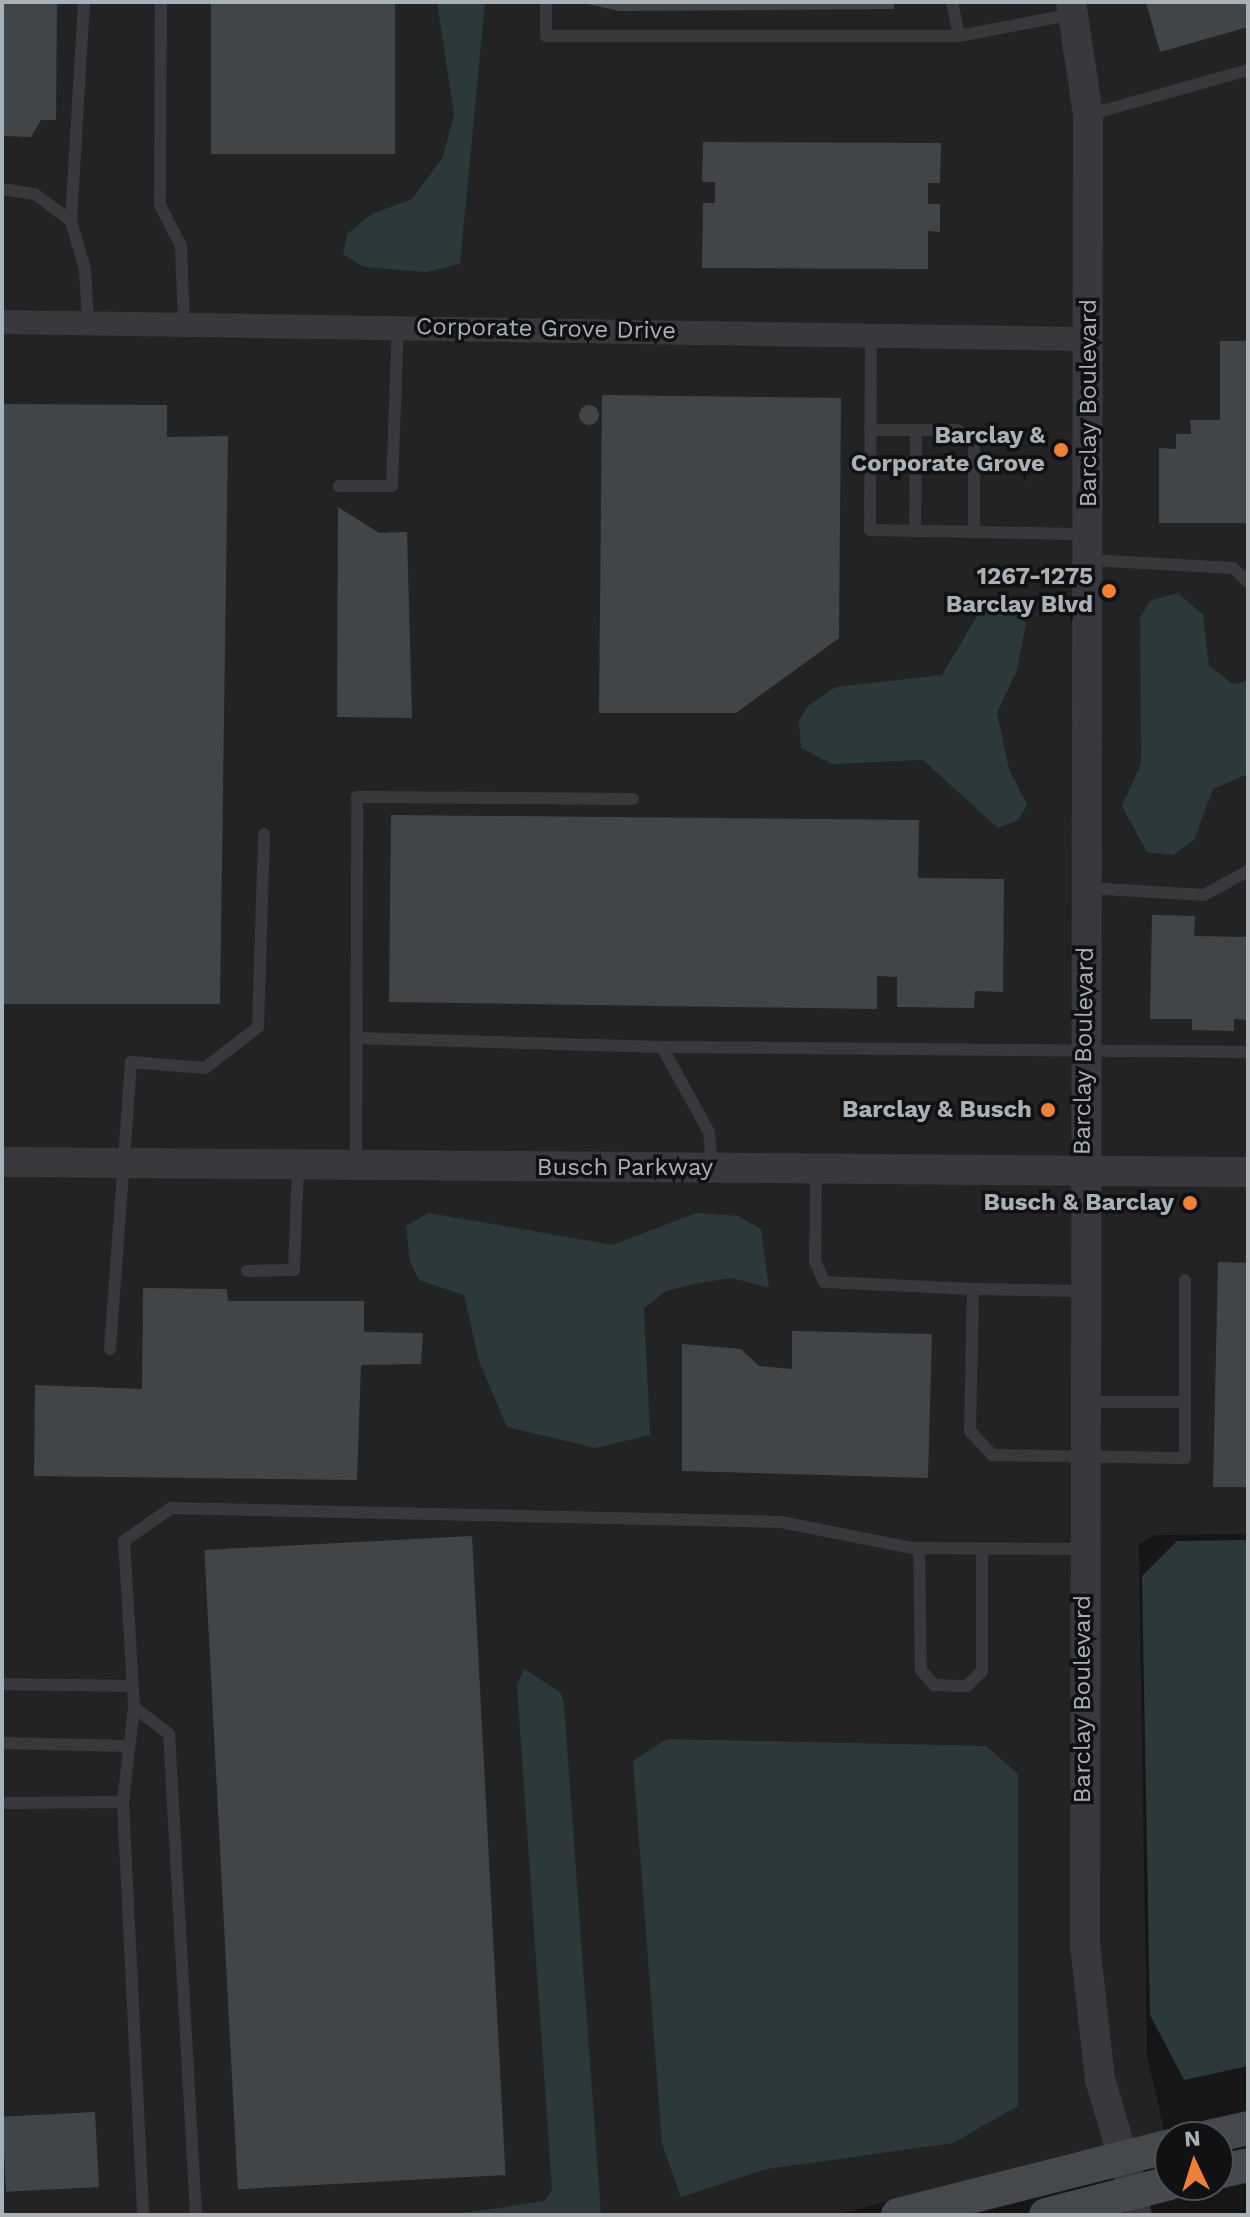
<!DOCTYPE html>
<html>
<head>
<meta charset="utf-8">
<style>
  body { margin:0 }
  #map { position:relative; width:1250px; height:2217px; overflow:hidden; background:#161618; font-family:"Work Sans",sans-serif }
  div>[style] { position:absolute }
  .built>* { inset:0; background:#222325 }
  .water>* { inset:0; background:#2c393c }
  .building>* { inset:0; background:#424548; transform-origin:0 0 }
  .round { border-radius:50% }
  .service>* { height:12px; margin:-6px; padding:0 6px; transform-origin:6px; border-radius:6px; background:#37393d }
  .minor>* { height:24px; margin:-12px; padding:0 12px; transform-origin:12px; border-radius:12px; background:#37393d }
  .tertiary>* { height:30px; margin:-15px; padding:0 15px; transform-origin:15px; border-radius:15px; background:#37393d }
  .secondary>* { height:34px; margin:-17px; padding:0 17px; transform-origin:17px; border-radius:17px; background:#45494d }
  .dots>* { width:22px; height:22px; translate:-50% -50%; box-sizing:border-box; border:4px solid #111113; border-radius:50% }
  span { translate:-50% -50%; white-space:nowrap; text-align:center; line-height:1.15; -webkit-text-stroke:7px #111113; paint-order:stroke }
  .street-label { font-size:24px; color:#a8b1b8 }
  .poi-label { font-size:24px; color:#a8b1b8; font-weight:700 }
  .right { translate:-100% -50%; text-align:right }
  .frame { position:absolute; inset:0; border:4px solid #a8b1b8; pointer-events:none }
  .north { position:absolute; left:1154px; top:2121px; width:80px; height:80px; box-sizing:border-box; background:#111113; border:2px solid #4d5155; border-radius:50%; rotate:356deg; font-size:22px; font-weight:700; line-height:32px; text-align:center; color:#a8b1b8 }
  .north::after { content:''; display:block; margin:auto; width:28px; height:36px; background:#ee8038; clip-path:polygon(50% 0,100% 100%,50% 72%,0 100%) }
</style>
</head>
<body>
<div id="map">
  <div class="built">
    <div style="clip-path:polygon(2px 2px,1248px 2px,1248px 1534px,1155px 1535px,1139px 1544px,1147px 2056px,1168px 2146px,1071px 2153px,836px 2215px,2px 2215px)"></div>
  </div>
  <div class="water">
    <div style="clip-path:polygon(437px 2px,485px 2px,460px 264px,426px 272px,364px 267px,343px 254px,347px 234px,372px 214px,412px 199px,443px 157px,454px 114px)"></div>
    <div style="clip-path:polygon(1178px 593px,1203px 615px,1209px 666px,1233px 684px,1248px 681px,1248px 774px,1213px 789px,1194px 840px,1173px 855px,1147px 852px,1122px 806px,1141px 764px,1140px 618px,1150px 601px)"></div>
    <div style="clip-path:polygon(1007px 599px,1026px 623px,1017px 670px,997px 713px,1009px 769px,1027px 805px,1018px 820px,998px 828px,923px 760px,832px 764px,801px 748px,799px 721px,808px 706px,836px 687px,942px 675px,985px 603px)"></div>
    <div style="clip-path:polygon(429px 1213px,613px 1245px,696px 1213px,738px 1216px,761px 1229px,769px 1288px,732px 1278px,699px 1283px,666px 1291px,644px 1308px,650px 1435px,595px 1448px,507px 1427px,479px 1361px,464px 1295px,419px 1280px,410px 1261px,406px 1226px)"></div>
    <div style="clip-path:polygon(1248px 1540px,1248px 2066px,1184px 2080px,1150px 2015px,1142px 1576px,1177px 1541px)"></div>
    <div style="clip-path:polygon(524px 1669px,561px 1693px,564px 1704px,601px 2215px,450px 2215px,545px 2201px,552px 2189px,517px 1686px)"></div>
    <div style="clip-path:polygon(667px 1739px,986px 1746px,1018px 1774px,1018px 2106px,953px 2143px,767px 2169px,681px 2197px,662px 2144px,633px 1761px)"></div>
  </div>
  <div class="building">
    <div style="clip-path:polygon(2px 2px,57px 2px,56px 120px,41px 120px,31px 137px,2px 136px)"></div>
    <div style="left:211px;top:2px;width:184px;height:152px"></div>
    <div style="clip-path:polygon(579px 2px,894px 2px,894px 9px,619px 11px)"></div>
    <div style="clip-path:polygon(1146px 2px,1248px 2px,1248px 27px,1160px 52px)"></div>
    <div style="clip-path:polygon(703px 142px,941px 143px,940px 183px,928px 183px,928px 204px,940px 204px,940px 232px,928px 231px,928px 269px,702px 268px,703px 203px,715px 203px,715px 182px,702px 182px)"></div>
    <div style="clip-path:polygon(1220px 341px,1248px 341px,1248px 523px,1159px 523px,1159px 448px,1176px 449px,1176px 434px,1191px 434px,1190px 420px,1220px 420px)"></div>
    <div style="clip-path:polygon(602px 395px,841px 398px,839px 638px,736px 713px,599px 713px)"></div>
    <div style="clip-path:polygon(2px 404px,167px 405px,167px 437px,228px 436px,220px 1004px,2px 1004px)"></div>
    <div class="round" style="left:579px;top:405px;width:20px;height:20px"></div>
    <div style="clip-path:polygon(338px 507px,379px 533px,407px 532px,412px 718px,337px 717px)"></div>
    <div style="clip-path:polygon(391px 815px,919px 820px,918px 878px,1004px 879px,1003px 992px,975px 991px,974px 1008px,897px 1007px,897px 977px,877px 976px,877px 1009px,389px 1002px)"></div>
    <div style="clip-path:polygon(1152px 915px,1195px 916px,1194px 936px,1248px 937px,1248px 1020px,1234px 1019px,1234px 1031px,1192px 1030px,1192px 1019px,1150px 1019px)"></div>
    <div style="clip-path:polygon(1218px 1262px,1248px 1263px,1248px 1487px,1213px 1487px)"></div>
    <div style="clip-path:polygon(143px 1288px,227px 1289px,228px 1301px,364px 1301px,364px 1332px,423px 1333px,421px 1364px,361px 1365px,357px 1480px,34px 1476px,35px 1385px,142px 1389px)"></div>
    <div style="clip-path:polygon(792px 1331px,932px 1334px,928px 1478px,682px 1471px,682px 1344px,741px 1349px,759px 1366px,792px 1369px)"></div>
    <div style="left:472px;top:1536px;width:640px;height:268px;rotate:87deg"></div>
    <div style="left:95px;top:2112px;width:75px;height:93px;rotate:87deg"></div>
  </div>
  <div class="service">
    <div style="left:161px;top:2px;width:203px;rotate:90.3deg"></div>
    <div style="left:160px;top:205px;width:46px;rotate:62.9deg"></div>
    <div style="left:181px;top:246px;width:78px;rotate:87.8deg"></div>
    <div style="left:546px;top:2px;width:34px;rotate:90deg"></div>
    <div style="left:546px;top:36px;width:413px"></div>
    <div style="left:959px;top:36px;width:116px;rotate:-10.9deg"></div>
    <div style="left:952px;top:2px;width:35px;rotate:78deg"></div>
    <div style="left:1088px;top:115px;width:166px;rotate:-15.7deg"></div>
    <div style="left:2px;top:189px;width:33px;rotate:9deg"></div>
    <div style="left:35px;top:194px;width:45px;rotate:36.9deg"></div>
    <div style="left:71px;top:221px;width:50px;rotate:73.7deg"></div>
    <div style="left:85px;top:269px;width:54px;rotate:86.8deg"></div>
    <div style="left:71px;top:221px;width:219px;rotate:-86.6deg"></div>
    <div style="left:871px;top:335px;width:195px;rotate:90.3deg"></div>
    <div style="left:870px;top:530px;width:217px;rotate:1.1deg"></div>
    <div style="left:870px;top:430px;width:87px"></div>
    <div style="left:957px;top:430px;width:19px;rotate:25deg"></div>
    <div style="left:974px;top:438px;width:94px;rotate:90deg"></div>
    <div style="left:339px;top:486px;width:53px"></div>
    <div style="left:392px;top:486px;width:160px;rotate:-87.9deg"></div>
    <div style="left:915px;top:531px;width:101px;rotate:-89.4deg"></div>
    <div style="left:1090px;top:560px;width:143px;rotate:3.2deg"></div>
    <div style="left:1233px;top:568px;width:21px;rotate:43deg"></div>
    <div style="left:1087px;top:888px;width:117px;rotate:3.4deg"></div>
    <div style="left:1204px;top:895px;width:50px;rotate:-28.6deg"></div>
    <div style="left:356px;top:1038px;width:306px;rotate:1.7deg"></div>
    <div style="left:662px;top:1047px;width:97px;rotate:61.1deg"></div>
    <div style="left:709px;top:1132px;width:37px;rotate:85deg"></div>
    <div style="left:662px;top:1047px;width:586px;rotate:0.49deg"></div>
    <div style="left:356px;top:1166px;width:369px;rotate:-89.8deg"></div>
    <div style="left:357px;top:797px;width:276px;rotate:0.4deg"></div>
    <div style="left:816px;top:1170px;width:91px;rotate:90.6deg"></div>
    <div style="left:815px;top:1261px;width:23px;rotate:67deg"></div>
    <div style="left:824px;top:1282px;width:149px;rotate:2.7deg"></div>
    <div style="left:973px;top:1289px;width:142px;rotate:91.2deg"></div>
    <div style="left:970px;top:1431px;width:33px;rotate:47deg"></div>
    <div style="left:992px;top:1455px;width:193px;rotate:0.9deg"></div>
    <div style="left:1185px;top:1458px;width:178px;rotate:-90deg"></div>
    <div style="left:247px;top:1271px;width:47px;rotate:-1.2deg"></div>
    <div style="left:294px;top:1270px;width:105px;rotate:-87.8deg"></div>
    <div style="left:973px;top:1289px;width:109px;rotate:1.1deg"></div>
    <div style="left:110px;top:1349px;width:288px;rotate:-85.8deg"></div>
    <div style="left:131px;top:1062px;width:74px;rotate:4.6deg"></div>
    <div style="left:205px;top:1068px;width:67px;rotate:-37.7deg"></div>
    <div style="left:258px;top:1027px;width:193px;rotate:-88.2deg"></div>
    <div style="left:1088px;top:1402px;width:96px"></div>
    <div style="left:919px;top:1548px;width:122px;rotate:89.1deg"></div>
    <div style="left:921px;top:1670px;width:20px;rotate:49deg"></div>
    <div style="left:934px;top:1685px;width:33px;rotate:2deg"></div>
    <div style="left:967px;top:1686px;width:21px;rotate:-45deg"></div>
    <div style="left:982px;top:1671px;width:122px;rotate:-90deg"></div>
    <div style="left:2px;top:1684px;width:131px;rotate:0.9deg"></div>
    <div style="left:2px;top:1743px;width:127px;rotate:1.4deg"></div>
    <div style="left:123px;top:1802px;width:96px;rotate:-83.4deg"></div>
    <div style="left:2px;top:1803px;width:121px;rotate:-0.5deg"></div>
    <div style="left:123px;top:1802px;width:413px;rotate:87.2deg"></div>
    <div style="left:196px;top:2215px;width:482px;rotate:-93.2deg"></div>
    <div style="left:169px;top:1734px;width:44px;rotate:-142.4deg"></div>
    <div style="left:134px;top:1707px;width:166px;rotate:-93.4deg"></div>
    <div style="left:124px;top:1541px;width:57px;rotate:-35.1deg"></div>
    <div style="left:171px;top:1508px;width:610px;rotate:1.31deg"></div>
    <div style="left:781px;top:1522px;width:134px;rotate:11.2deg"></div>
    <div style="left:912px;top:1548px;width:171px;rotate:0.3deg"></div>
  </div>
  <div class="minor">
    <div style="left:2px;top:322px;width:1087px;rotate:0.9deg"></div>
    <div style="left:1133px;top:2192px;width:24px;rotate:73deg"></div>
  </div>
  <div class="tertiary">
    <div style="left:1071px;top:2px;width:114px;rotate:81.4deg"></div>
    <div style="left:1088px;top:115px;width:1829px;rotate:90.09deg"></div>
    <div style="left:1085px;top:1944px;width:136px;rotate:83.7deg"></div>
    <div style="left:1100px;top:2079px;width:118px;rotate:73.7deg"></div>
    <div style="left:2px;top:1162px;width:1246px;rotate:0.46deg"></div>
  </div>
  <div class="secondary">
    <div style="left:1208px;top:2137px;width:41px;rotate:-12.7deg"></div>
    <div style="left:1218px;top:2172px;width:31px;rotate:-13deg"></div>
    <div style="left:898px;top:2215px;width:281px;rotate:-14.2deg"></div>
    <div style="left:1046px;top:2215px;width:128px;rotate:-14.5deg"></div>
  </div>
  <div class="dots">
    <div style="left:1061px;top:450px;background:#ee8038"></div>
    <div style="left:1109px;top:591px;background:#ee8038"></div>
    <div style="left:1048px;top:1110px;background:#ee8038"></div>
    <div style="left:1190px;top:1203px;background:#ee8038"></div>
  </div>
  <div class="street-label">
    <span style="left:546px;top:329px;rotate:1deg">Corporate Grove Drive</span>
    <span style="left:1089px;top:403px;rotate:-90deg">Barclay Boulevard</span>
    <span style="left:1084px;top:1051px;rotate:-89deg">Barclay Boulevard</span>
    <span style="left:625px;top:1168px">Busch Parkway</span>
    <span style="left:1083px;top:1699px;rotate:-90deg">Barclay Boulevard</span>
  </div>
  <div class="poi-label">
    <span class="right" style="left:1045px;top:450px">Barclay &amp;<br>Corporate Grove</span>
    <span class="right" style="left:1093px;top:591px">1267-1275<br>Barclay Blvd</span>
    <span class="right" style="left:1032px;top:1110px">Barclay &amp; Busch</span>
    <span class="right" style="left:1174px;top:1203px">Busch &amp; Barclay</span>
  </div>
  <div class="frame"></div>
  <div class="north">N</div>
</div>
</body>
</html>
